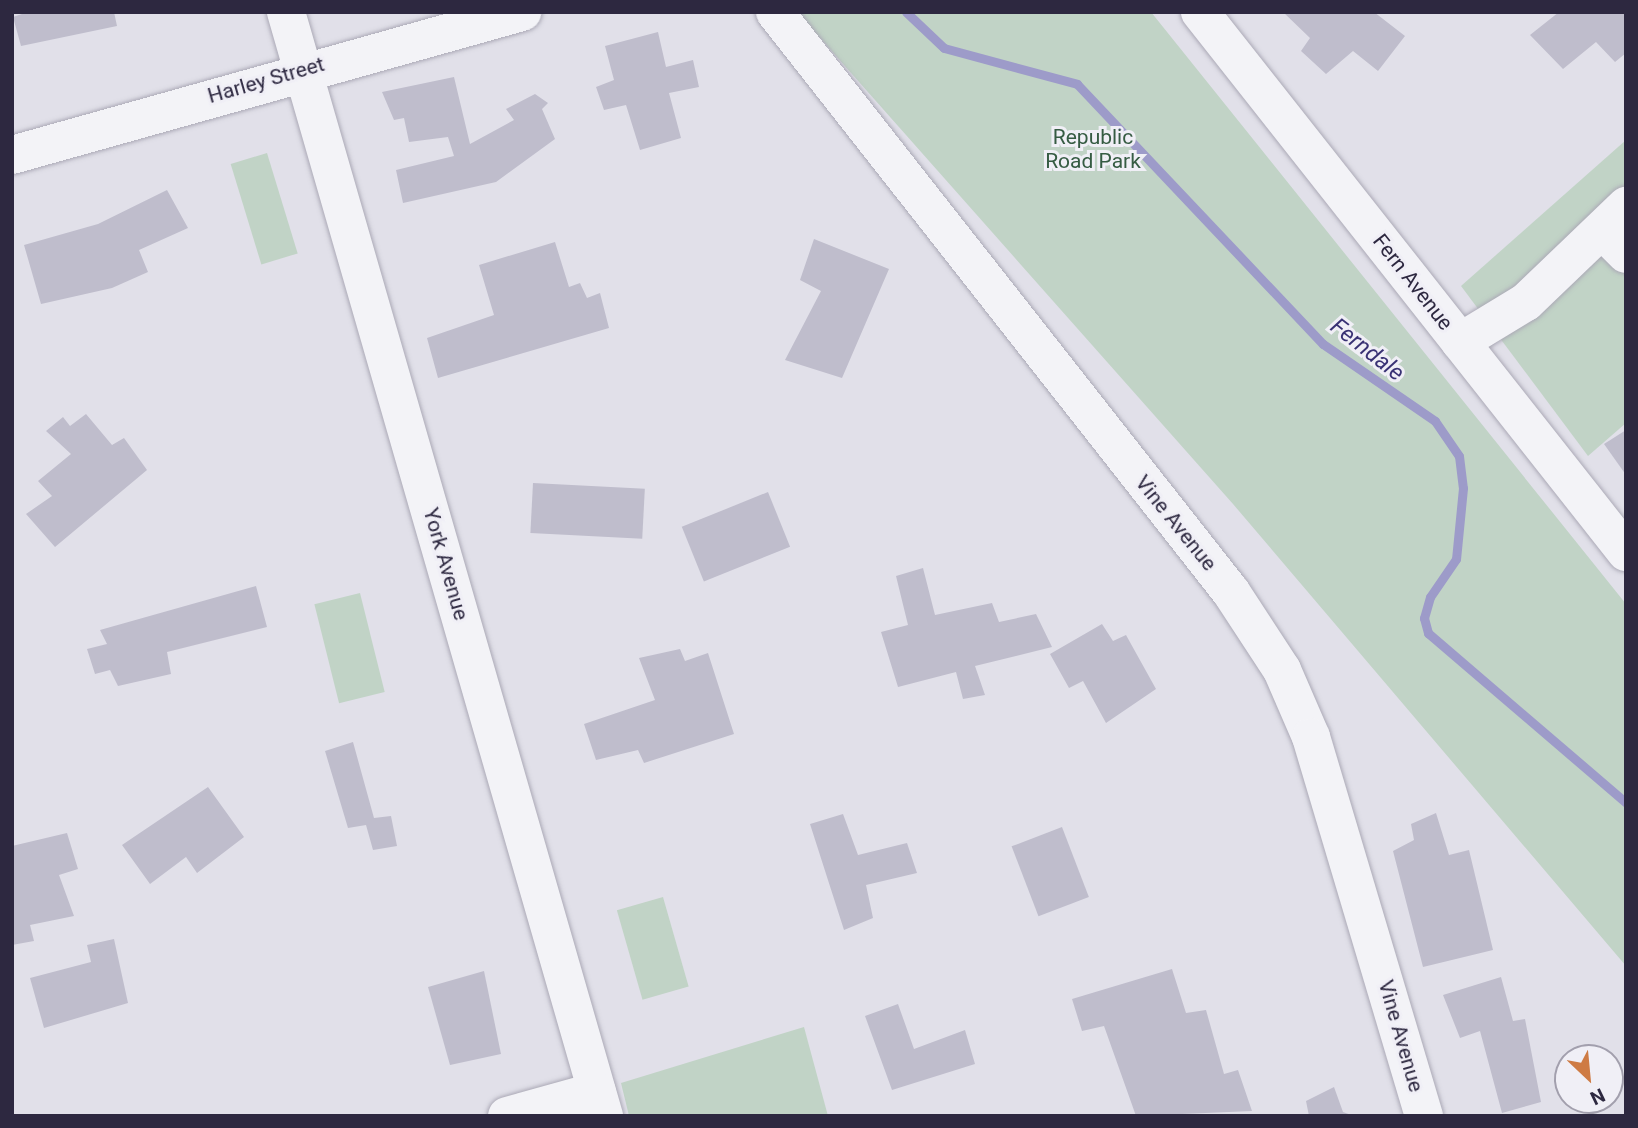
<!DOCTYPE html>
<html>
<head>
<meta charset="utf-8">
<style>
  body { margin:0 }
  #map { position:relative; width:1638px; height:1128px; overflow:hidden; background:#e1e0e9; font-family:Roboto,sans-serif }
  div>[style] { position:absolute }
  .green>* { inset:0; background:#c1d3c6; transform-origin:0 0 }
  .stream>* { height:9px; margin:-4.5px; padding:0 4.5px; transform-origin:4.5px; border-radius:4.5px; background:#9d9bc9 }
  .building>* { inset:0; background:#bfbdcc; transform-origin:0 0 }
  .roads { filter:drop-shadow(0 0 2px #aba9b6) drop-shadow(0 0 2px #aba9b6) }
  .minor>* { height:38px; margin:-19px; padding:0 19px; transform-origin:19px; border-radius:19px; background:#f3f3f7 }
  span { translate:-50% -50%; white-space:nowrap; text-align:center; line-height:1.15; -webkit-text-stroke:6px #f0eff6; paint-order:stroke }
  .street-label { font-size:21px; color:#2d2840 }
  .park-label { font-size:21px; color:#365c43 }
  .water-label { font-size:23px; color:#393274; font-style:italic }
  .frame { position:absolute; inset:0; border:14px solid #2d2840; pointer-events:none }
  .north { position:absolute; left:1554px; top:1044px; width:70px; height:70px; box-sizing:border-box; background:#f0eff6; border:2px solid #a29fad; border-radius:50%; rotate:154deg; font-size:19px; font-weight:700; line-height:28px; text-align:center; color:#2d2840 }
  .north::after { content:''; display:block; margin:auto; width:24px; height:32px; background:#ce7b44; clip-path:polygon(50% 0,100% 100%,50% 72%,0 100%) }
</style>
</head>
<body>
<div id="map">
  <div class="green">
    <div style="clip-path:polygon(797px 12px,1151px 12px,1626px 604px,1626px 966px,1233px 504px)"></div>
    <div style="clip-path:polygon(1626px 140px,1626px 423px,1588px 456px,1461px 286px)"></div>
    <div style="left:267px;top:153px;width:105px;height:38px;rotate:73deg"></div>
    <div style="left:360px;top:593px;width:102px;height:47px;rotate:76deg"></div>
    <div style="left:663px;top:897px;width:93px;height:48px;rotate:74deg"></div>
    <div style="clip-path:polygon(804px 1027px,828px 1116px,629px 1116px,621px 1083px)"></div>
  </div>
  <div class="stream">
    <div style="left:906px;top:12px;width:52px;rotate:43.5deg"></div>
    <div style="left:944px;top:48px;width:138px;rotate:15.1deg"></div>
    <div style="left:1077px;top:84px;width:358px;rotate:46.6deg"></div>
    <div style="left:1323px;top:344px;width:136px;rotate:34.5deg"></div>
    <div style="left:1435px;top:421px;width:42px;rotate:55.6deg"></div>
    <div style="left:1459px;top:456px;width:32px;rotate:83deg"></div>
    <div style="left:1463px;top:488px;width:71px;rotate:95.6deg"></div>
    <div style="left:1456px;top:559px;width:46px;rotate:124.4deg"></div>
    <div style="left:1430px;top:597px;width:22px;rotate:106deg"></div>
    <div style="left:1424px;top:618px;width:16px;rotate:75deg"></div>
    <div style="left:1428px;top:633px;width:261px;rotate:40.6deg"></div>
  </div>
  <div class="building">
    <div style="clip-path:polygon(28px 12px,114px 12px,117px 26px,21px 46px,13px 17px)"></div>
    <div style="clip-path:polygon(1283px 12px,1374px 12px,1405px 36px,1378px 71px,1353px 51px,1326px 74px,1301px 51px,1310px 38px)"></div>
    <div style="clip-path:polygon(1559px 12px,1626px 12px,1626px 53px,1615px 62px,1596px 42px,1563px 69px,1530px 35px)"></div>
    <div style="clip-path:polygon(658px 32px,666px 67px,693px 60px,699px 87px,669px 93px,681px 138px,640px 150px,626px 105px,604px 110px,596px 87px,614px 80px,605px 46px)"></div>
    <div style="clip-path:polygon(454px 77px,470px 144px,514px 120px,506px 109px,535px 94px,548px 103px,542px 109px,555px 139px,496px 182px,403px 203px,396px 170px,454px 156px,448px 137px,409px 142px,404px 118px,394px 120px,382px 92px)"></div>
    <div style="clip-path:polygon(167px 190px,188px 228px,139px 250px,148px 272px,112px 288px,41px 304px,24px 245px,98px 224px)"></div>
    <div style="clip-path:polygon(814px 239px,889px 269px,842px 378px,785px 360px,821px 291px,800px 280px)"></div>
    <div style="clip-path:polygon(555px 242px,569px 287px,580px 283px,587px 298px,600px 293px,609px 328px,438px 378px,427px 338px,494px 315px,479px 265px)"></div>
    <div style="clip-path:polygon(86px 414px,112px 445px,124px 438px,147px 470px,55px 547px,26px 514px,52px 496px,38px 481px,71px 454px,46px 431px,63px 417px,70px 426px)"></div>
    <div style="clip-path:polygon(1626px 430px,1626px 475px,1604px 444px)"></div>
    <div style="left:533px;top:483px;width:112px;height:50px;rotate:3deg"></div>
    <div style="left:768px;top:492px;width:59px;height:93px;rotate:68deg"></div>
    <div style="clip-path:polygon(923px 568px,935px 615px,992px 603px,999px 622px,1036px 614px,1052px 647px,975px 666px,985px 695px,963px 699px,956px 672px,898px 687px,881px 632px,908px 625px,896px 576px)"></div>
    <div style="clip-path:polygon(256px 586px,267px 627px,167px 652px,171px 674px,118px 686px,110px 670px,95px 674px,87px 649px,107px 644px,100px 630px)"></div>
    <div style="clip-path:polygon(1102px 624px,1113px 641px,1126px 635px,1156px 689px,1106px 723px,1083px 681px,1069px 688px,1050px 654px)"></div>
    <div style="clip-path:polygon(680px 649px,685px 661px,708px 653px,734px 734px,644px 763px,638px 750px,596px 760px,584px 724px,655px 700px,639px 658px)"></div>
    <div style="clip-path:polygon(353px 742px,374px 818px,391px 816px,397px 846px,373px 850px,366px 825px,348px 828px,325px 751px)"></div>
    <div style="clip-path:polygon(208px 787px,244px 837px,197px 873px,186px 857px,150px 884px,122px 845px)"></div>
    <div style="clip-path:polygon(1436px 813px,1449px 855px,1469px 850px,1493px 950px,1423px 967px,1393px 851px,1414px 840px,1411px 824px)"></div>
    <div style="clip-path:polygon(843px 814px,858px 855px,907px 843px,917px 873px,866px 885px,873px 918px,844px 930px,810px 824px)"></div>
    <div style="left:1062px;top:827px;width:75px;height:54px;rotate:69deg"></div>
    <div style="clip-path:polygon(67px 833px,78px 869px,59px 875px,74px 916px,30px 925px,34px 941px,12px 945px,12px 846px)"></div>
    <div style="clip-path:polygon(114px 939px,128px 1003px,44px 1028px,30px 978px,91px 962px,87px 945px)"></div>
    <div style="clip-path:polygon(1172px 969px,1186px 1013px,1206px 1010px,1224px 1074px,1238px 1070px,1252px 1111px,1136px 1116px,1104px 1026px,1082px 1031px,1072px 999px)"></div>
    <div style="clip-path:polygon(484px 971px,501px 1054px,450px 1065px,428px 987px)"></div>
    <div style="clip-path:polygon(1501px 977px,1513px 1021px,1525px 1019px,1541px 1102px,1502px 1113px,1480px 1031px,1460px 1038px,1443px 995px)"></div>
    <div style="clip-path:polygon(898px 1004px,914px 1049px,965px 1030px,975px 1064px,892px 1090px,865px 1016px)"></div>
    <div style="clip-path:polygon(1334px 1087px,1343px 1112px,1354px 1116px,1309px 1116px,1306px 1101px)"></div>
  </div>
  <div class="roads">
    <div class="minor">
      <div style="left:286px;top:12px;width:1149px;rotate:73.93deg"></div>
      <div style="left:775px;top:12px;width:738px;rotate:51.83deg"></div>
      <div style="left:1231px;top:592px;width:93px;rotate:56.8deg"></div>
      <div style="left:1282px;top:670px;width:73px;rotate:66.6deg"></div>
      <div style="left:1311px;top:737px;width:395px;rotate:73.4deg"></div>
      <div style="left:1200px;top:12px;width:688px;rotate:51.73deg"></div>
      <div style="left:12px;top:155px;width:530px;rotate:-15.66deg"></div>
      <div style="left:1602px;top:230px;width:34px;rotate:45deg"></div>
      <div style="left:1460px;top:342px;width:77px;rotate:-31.2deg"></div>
      <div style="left:1526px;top:302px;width:139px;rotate:-43.8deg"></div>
      <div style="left:507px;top:1116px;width:93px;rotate:-15.5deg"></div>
    </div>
  </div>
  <div class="street-label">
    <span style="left:266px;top:80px;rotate:-16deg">Harley Street</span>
    <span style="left:1413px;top:282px;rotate:52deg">Fern Avenue</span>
    <span style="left:1176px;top:523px;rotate:51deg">Vine Avenue</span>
    <span style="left:446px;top:564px;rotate:74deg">York Avenue</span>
    <span style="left:1401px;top:1036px;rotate:74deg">Vine Avenue</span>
  </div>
  <div class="park-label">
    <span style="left:1093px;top:149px">Republic<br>Road Park</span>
  </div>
  <div class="water-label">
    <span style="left:1367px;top:350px;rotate:38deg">Ferndale</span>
  </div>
  <div class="frame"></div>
  <div class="north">N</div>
</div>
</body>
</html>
